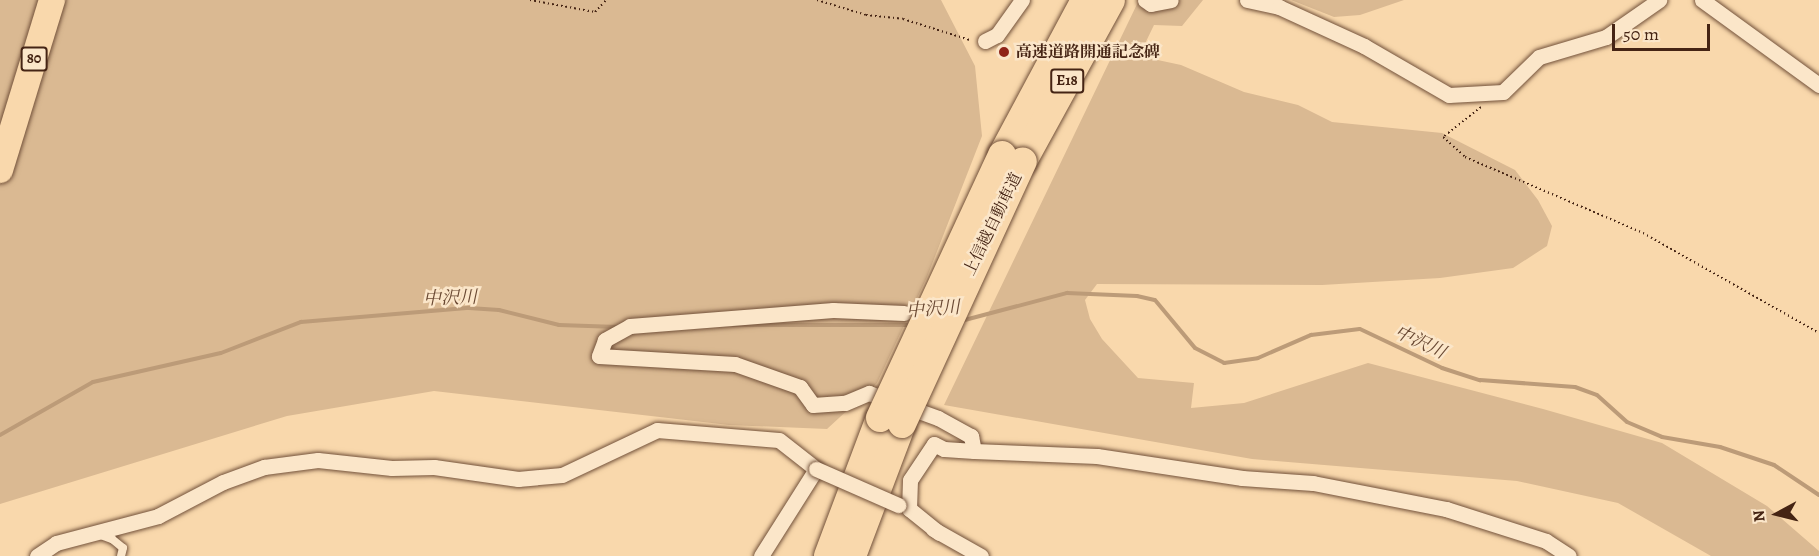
<!DOCTYPE html>
<html>
<head>
<meta charset="utf-8">
<style>
  body { margin:0 }
  #map { position:relative; width:1819px; height:556px; overflow:hidden; background:#f9d8ac; font-family:Alegreya,"Noto Serif JP",serif }
  div>[style] { position:absolute }
  .green>* { inset:0; background:#dab992 }
  .stream>* { height:4px; margin:-2px; padding:0 2px; transform-origin:2px; border-radius:2px; background:#bc9b78 }
  .path>* { height:2px; margin-top:-1px; transform-origin:0; background:repeating-linear-gradient(90deg,#452414 0 1.5px,transparent 0 4.5px) }
  .roads { filter:drop-shadow(0 0 2px #72513a) drop-shadow(0 0 2px #72513a) }
  .lane>* { height:8px; margin:-4px; padding:0 4px; transform-origin:4px; border-radius:4px; background:#fbe6c9 }
  .street>* { height:15px; margin:-7.5px; padding:0 7.5px; transform-origin:7.5px; border-radius:7.5px; background:#fbe6c9 }
  .primary>* { height:26px; margin:-13px; padding:0 13px; transform-origin:13px; border-radius:13px; background:#f9d8ac }
  .highway>* { height:28px; margin:-14px; padding:0 14px; transform-origin:14px; border-radius:14px; background:#f9d8ac }
  .bridges { filter:drop-shadow(0 0 2px #72513a) drop-shadow(0 0 2px #72513a) }
  .street-bridge>* { height:15px; margin:-7.5px; padding:0 7.5px; transform-origin:7.5px; border-radius:7.5px; background:#fbe6c9 }
  .highway-bridge>* { height:28px; margin:-14px; padding:0 14px; transform-origin:14px; border-radius:14px; background:#f9d8ac }
  .dots>* { width:16px; height:16px; translate:-50% -50%; box-sizing:border-box; border:3px solid #fbe6c9; border-radius:50% }
  span { translate:-50% -50%; white-space:nowrap; text-align:center; line-height:1.15; -webkit-text-stroke:5px #fbe6c9; paint-order:stroke }
  .shield-label span { padding:2px 4px; background:#fbe6c9; border:2px solid; border-radius:4px; -webkit-text-stroke-width:0 }
  .shield-label { font-size:15px; color:#452414; font-weight:700 }
  .poi-label { font-size:16px; color:#452414; font-weight:700 }
  .left { translate:0 -50%; text-align:left }
  .street-label { font-size:16px; color:#452414 }
  .water-label { font-size:18px; color:#694832; font-style:italic }
  .north { position:absolute; left:1747px; top:484px; width:60px; height:60px; -webkit-text-stroke:4px #fbe6c9; paint-order:stroke; rotate:263deg; font-size:16px; font-weight:700; line-height:24px; text-align:center; color:#452414 }
  .north::after { content:''; display:block; margin:auto; width:21px; height:27px; background:#452414; clip-path:polygon(50% 0,100% 100%,50% 72%,0 100%) }
  .scale { position:absolute; left:1612px; top:24px; width:98px; height:27px; box-sizing:border-box; border:3px solid #452414; border-top:0; padding-left:8px; font-size:18px; line-height:21px; white-space:nowrap; color:#452414; -webkit-text-stroke:4px #fbe6c9; paint-order:stroke }
</style>
</head>
<body>
<div id="map">
  <div class="green">
    <div style="clip-path:polygon(0 0,941px 0,975px 66px,982px 136px,927px 277px,877px 383px,827px 429px,729px 425px,434px 391px,287px 416px,0 504px)"></div>
    <div style="clip-path:polygon(1139px 0,1203px 0,1182px 26px,1154px 25px,1139px 56px,1181px 65px,1244px 92px,1298px 105px,1332px 122px,1442px 133px,1515px 170px,1538px 200px,1552px 226px,1547px 246px,1513px 268px,1440px 278px,1322px 285px,1097px 284px,1085px 300px,1090px 319px,1102px 339px,1138px 378px,1194px 383px,1191px 408px,1244px 403px,1368px 363px,1543px 409px,1662px 443px,1767px 506px,1819px 551px,1819px 556px,1711px 556px,1618px 503px,1517px 481px,1252px 459px,944px 405px)"></div>
    <div style="clip-path:polygon(1291px 0,1404px 0,1360px 15px,1334px 17px)"></div>
  </div>
  <div class="stream">
    <div style="left:961px;top:321px;width:110px;rotate:-14.8deg"></div>
    <div style="left:1067px;top:293px;width:70px;rotate:2.5deg"></div>
    <div style="left:1137px;top:296px;width:18px;rotate:13deg"></div>
    <div style="left:1155px;top:300px;width:62px;rotate:50.2deg"></div>
    <div style="left:1195px;top:348px;width:33px;rotate:27deg"></div>
    <div style="left:1224px;top:363px;width:34px;rotate:-8deg"></div>
    <div style="left:1258px;top:358px;width:58px;rotate:-23.5deg"></div>
    <div style="left:1311px;top:335px;width:49px;rotate:-7deg"></div>
    <div style="left:1360px;top:329px;width:91px;rotate:25.4deg"></div>
    <div style="left:1442px;top:368px;width:40px;rotate:18deg"></div>
    <div style="left:1480px;top:380px;width:95px;rotate:4.2deg"></div>
    <div style="left:1575px;top:387px;width:23px;rotate:20deg"></div>
    <div style="left:1597px;top:395px;width:40px;rotate:42deg"></div>
    <div style="left:1627px;top:422px;width:38px;rotate:23deg"></div>
    <div style="left:1662px;top:437px;width:59px;rotate:9.8deg"></div>
    <div style="left:1720px;top:447px;width:57px;rotate:18.4deg"></div>
    <div style="left:1774px;top:465px;width:54px;rotate:33.7deg"></div>
    <div style="left:734px;top:325px;width:178px"></div>
    <div style="left:0;top:435px;width:107px;rotate:-29.7deg"></div>
    <div style="left:93px;top:382px;width:131px;rotate:-12.8deg"></div>
    <div style="left:221px;top:353px;width:86px;rotate:-21.2deg"></div>
    <div style="left:301px;top:322px;width:169px;rotate:-4.8deg"></div>
    <div style="left:469px;top:308px;width:30px;rotate:4deg"></div>
    <div style="left:499px;top:310px;width:62px;rotate:14deg"></div>
    <div style="left:559px;top:325px;width:59px;rotate:1.9deg"></div>
  </div>
  <div class="path">
    <div style="left:530px;top:0;width:66px;rotate:10.5deg"></div>
    <div style="left:595px;top:12px;width:16px;rotate:-47deg"></div>
    <div style="left:817px;top:0;width:51px;rotate:17deg"></div>
    <div style="left:866px;top:15px;width:37px;rotate:6deg"></div>
    <div style="left:903px;top:19px;width:70px;rotate:17.4deg"></div>
    <div style="left:1481px;top:107px;width:48px;rotate:141.7deg"></div>
    <div style="left:1443px;top:137px;width:30px;rotate:42deg"></div>
    <div style="left:1465px;top:157px;width:194px;rotate:23.1deg"></div>
    <div style="left:1643px;top:233px;width:202px;rotate:29.6deg"></div>
  </div>
  <div class="roads">
    <div class="lane">
      <div style="left:98px;top:534px;width:15px;rotate:20deg"></div>
      <div style="left:112px;top:539px;width:14px;rotate:39deg"></div>
      <div style="left:123px;top:548px;width:8px;rotate:104deg"></div>
    </div>
    <div class="street">
      <div style="left:1145px;top:0;width:7px;rotate:34deg"></div>
      <div style="left:1151px;top:4px;width:20px;rotate:-11deg"></div>
      <div style="left:1247px;top:0;width:33px;rotate:12deg"></div>
      <div style="left:1279px;top:7px;width:94px;rotate:24.6deg"></div>
      <div style="left:1364px;top:46px;width:98px;rotate:30deg"></div>
      <div style="left:1449px;top:95px;width:54px;rotate:-3.2deg"></div>
      <div style="left:1503px;top:92px;width:50px;rotate:-44.2deg"></div>
      <div style="left:1539px;top:57px;width:70px;rotate:-16.6deg"></div>
      <div style="left:1606px;top:37px;width:65px;rotate:-34.9deg"></div>
      <div style="left:1702px;top:0;width:145px;rotate:36deg"></div>
      <div style="left:985px;top:41px;width:13px;rotate:-27deg"></div>
      <div style="left:997px;top:35px;width:43px;rotate:-54.5deg"></div>
      <div style="left:904px;top:313px;width:71px;rotate:-177.6deg"></div>
      <div style="left:833px;top:310px;width:204px;rotate:175.5deg"></div>
      <div style="left:630px;top:326px;width:29px;rotate:151deg"></div>
      <div style="left:605px;top:340px;width:17px;rotate:111deg"></div>
      <div style="left:599px;top:356px;width:136px;rotate:3.4deg"></div>
      <div style="left:735px;top:364px;width:69px;rotate:19.5deg"></div>
      <div style="left:800px;top:387px;width:22px;rotate:54deg"></div>
      <div style="left:813px;top:405px;width:32px;rotate:-4deg"></div>
      <div style="left:845px;top:403px;width:26px;rotate:-23deg"></div>
      <div style="left:869px;top:393px;width:73px;rotate:19.9deg"></div>
      <div style="left:938px;top:418px;width:38px;rotate:29deg"></div>
      <div style="left:971px;top:436px;width:15px;rotate:79deg"></div>
      <div style="left:974px;top:451px;width:123px;rotate:2.3deg"></div>
      <div style="left:1097px;top:456px;width:147px;rotate:8.6deg"></div>
      <div style="left:1242px;top:478px;width:71px;rotate:4deg"></div>
      <div style="left:1313px;top:483px;width:136px;rotate:11.1deg"></div>
      <div style="left:1446px;top:509px;width:105px;rotate:17.7deg"></div>
      <div style="left:1546px;top:541px;width:27px;rotate:33deg"></div>
      <div style="left:933px;top:529px;width:55px;rotate:29.4deg"></div>
      <div style="left:939px;top:533px;width:38px;rotate:-141deg"></div>
      <div style="left:909px;top:509px;width:29px;rotate:-88deg"></div>
      <div style="left:910px;top:480px;width:43px;rotate:-56.3deg"></div>
      <div style="left:934px;top:444px;width:11px;rotate:27deg"></div>
      <div style="left:944px;top:449px;width:30px;rotate:4deg"></div>
      <div style="left:37px;top:556px;width:23px;rotate:-34deg"></div>
      <div style="left:56px;top:543px;width:106px;rotate:-14.8deg"></div>
      <div style="left:158px;top:516px;width:73px;rotate:-27.6deg"></div>
      <div style="left:223px;top:482px;width:44px;rotate:-20.1deg"></div>
      <div style="left:264px;top:467px;width:54px;rotate:-7.4deg"></div>
      <div style="left:318px;top:460px;width:74px;rotate:6.2deg"></div>
      <div style="left:392px;top:468px;width:42px;rotate:-1.4deg"></div>
      <div style="left:434px;top:467px;width:85px;rotate:8.1deg"></div>
      <div style="left:518px;top:479px;width:44px;rotate:-5.2deg"></div>
      <div style="left:562px;top:475px;width:105px;rotate:-25.3deg"></div>
      <div style="left:657px;top:430px;width:122px;rotate:4.7deg"></div>
      <div style="left:779px;top:440px;width:47px;rotate:38.1deg"></div>
      <div style="left:816px;top:469px;width:103px;rotate:122.3deg"></div>
    </div>
    <div class="primary">
      <div style="left:0;top:170px;width:178px;rotate:-73deg"></div>
    </div>
    <div class="highway">
      <div style="left:1002px;top:155px;width:176px;rotate:-61.8deg"></div>
      <div style="left:1023px;top:161px;width:183px;rotate:-61.3deg"></div>
      <div style="left:828px;top:556px;width:147px;rotate:-69.4deg"></div>
      <div style="left:852px;top:556px;width:141px;rotate:-69.3deg"></div>
    </div>
  </div>
  <div class="bridges">
    <div class="street-bridge">
      <div style="left:816px;top:469px;width:90px;rotate:23.7deg"></div>
    </div>
    <div class="highway-bridge">
      <div style="left:880px;top:418px;width:290px;rotate:-65.1deg"></div>
      <div style="left:902px;top:424px;width:289px;rotate:-65.3deg"></div>
    </div>
  </div>
  <div class="dots">
    <div style="left:1004px;top:52px;background:#8f2418"></div>
  </div>
  <div class="shield-label">
    <span style="left:34px;top:59px">80</span>
    <span style="left:1067px;top:81px">E18</span>
  </div>
  <div class="poi-label">
    <span class="left" style="left:1016px;top:52px">高速道路開通記念碑</span>
  </div>
  <div class="street-label">
    <span style="left:993px;top:224px;rotate:-64deg">上信越自動車道</span>
  </div>
  <div class="water-label">
    <span style="left:450px;top:298px;rotate:-2deg">中沢川</span>
    <span style="left:933px;top:309px;rotate:-4deg">中沢川</span>
    <span style="left:1420px;top:342px;rotate:25deg">中沢川</span>
  </div>
  <div class="north">N</div>
  <div class="scale">50 m</div>
</div>
</body>
</html>
